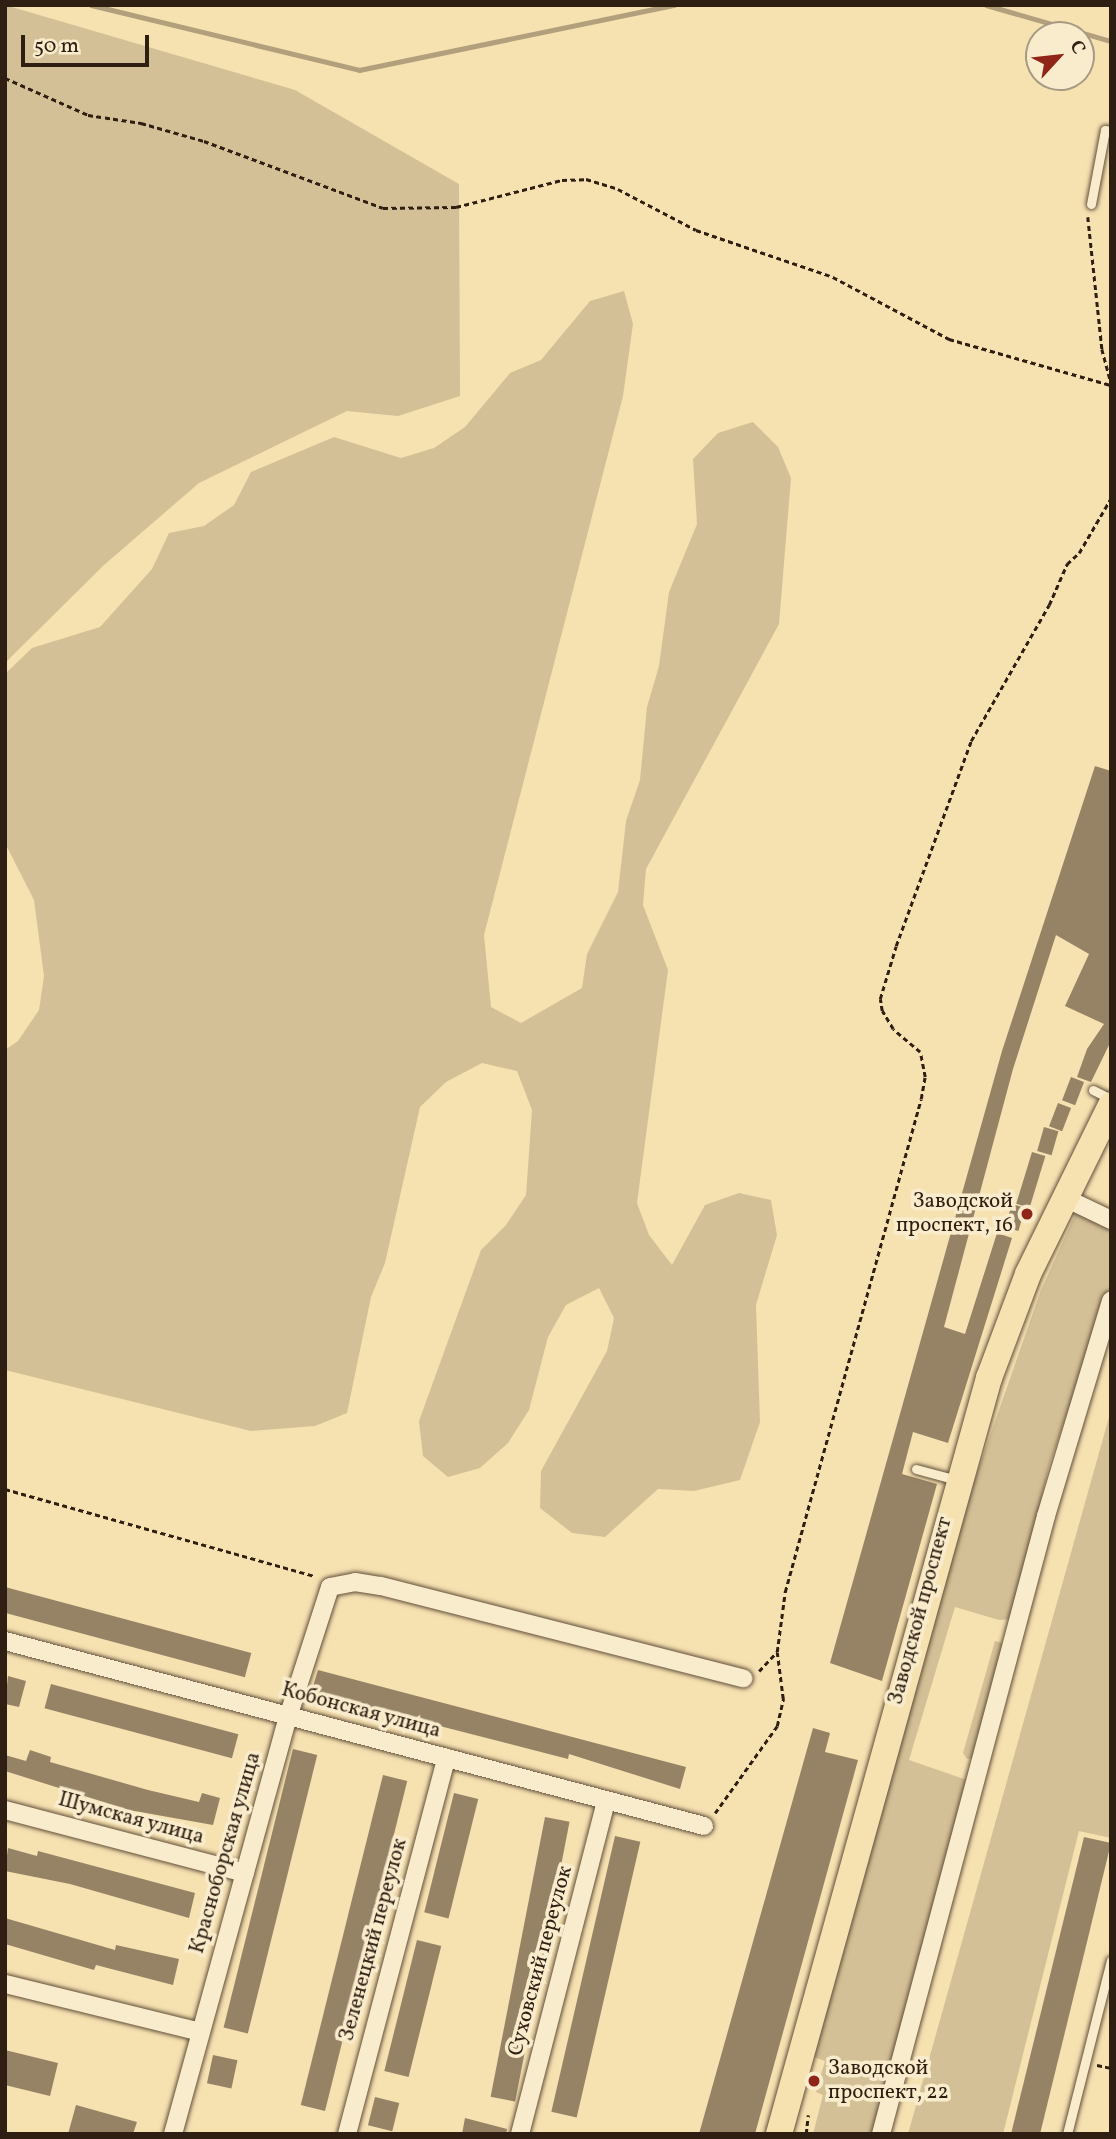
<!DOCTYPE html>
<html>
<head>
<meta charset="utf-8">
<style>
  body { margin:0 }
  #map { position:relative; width:1116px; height:2139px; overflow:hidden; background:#f6e1b1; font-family:Vollkorn,serif }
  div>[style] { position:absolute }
  .green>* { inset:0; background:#d4c096 }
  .stream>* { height:5px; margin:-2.5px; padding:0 2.5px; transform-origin:2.5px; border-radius:2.5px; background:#b29f7b }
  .building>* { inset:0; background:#968365; transform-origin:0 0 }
  .path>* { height:2.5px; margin-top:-1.25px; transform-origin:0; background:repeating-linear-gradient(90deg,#2f1e12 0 5px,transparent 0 8.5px) }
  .roads { filter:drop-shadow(0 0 2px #614f3a) drop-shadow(0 0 2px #614f3a) }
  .lane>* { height:9px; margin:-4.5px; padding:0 4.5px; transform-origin:4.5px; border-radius:4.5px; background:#f9eccc }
  .street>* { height:18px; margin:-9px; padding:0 9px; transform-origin:9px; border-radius:9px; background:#f9eccc }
  .primary>* { height:26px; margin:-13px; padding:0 13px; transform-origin:13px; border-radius:13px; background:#f6e1b1 }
  .dots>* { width:19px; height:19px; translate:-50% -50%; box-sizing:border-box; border:4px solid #f9eccc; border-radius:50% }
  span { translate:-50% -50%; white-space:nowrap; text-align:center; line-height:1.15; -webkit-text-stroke:7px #f9eccc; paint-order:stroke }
  .poi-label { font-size:21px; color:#2f1e12 }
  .right { translate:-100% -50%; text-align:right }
  .left { translate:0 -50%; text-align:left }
  .street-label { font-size:21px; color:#2f1e12 }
  .frame { position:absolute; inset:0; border:7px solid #2f1e12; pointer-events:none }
  .north { position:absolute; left:1025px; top:21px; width:70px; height:70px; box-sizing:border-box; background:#f9eccc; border:2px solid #a89a82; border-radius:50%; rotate:63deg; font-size:19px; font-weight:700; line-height:28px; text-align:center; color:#2f1e12 }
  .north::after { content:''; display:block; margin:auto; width:24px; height:32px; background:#8f2418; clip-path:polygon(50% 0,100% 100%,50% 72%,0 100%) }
  .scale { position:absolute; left:21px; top:35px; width:128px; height:32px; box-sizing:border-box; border:4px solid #2f1e12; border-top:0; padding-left:9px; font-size:21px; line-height:24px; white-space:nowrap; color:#2f1e12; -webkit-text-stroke:5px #f9eccc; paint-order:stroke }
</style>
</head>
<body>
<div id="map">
  <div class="green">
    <div style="clip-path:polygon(5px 5px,295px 90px,459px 184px,460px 396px,398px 416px,347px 411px,199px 483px,104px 565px,5px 663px)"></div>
    <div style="clip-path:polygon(624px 291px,633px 324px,623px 396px,484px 935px,491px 1007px,521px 1023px,582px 988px,587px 954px,618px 892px,626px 821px,640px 780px,647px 707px,659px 666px,669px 592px,697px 524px,693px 459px,718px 433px,753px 422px,778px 447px,791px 478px,779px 624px,646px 869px,643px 905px,668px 970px,637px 1203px,649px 1235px,672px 1265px,705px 1205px,739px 1193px,771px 1200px,777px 1235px,756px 1305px,760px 1422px,740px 1480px,694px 1491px,658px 1489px,605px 1537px,572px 1533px,540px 1508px,541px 1471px,607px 1351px,614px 1318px,599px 1288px,566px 1305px,548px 1337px,529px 1410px,508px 1443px,480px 1468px,448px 1477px,423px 1456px,419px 1421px,481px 1250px,506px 1225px,526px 1195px,532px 1110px,517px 1071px,482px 1063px,446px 1082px,420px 1107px,385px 1263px,371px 1297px,347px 1413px,315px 1426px,251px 1431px,5px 1370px,5px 1050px,18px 1041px,39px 1010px,44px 976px,34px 900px,5px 843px,5px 674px,32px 648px,100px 627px,152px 569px,169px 533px,204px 526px,234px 505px,251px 472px,334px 437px,401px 458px,434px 448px,465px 427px,510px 373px,541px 360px,590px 301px)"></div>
    <div style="clip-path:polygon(1076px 1213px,1111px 1230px,1111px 1284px,1049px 1466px,1012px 1619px,999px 1620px,955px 1607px,909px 1760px,967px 1780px,874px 2134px,813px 2134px,823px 2095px,816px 2092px,825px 2061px,814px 2057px,970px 1493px,1041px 1290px)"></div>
    <div style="clip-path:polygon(1111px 1410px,1111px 1838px,1079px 1831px,1003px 2134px,908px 2134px)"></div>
    <div style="clip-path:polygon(995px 1641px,1006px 1644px,974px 1758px,967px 1759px,963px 1753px)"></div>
  </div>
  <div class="stream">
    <div style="left:91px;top:5px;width:276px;rotate:13.6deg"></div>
    <div style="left:359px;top:70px;width:322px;rotate:-11.7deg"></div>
    <div style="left:986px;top:5px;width:130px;rotate:16.1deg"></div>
  </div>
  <div class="building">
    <div style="clip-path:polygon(1095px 766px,1111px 771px,1111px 1041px,1091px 1082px,1077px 1077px,1087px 1049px,1104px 1024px,1065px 1006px,1089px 954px,1056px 935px,1013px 1069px,944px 1327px,965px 1334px,997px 1233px,1012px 1238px,948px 1443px,913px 1432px,902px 1474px,937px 1484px,882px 1681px,830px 1663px,1002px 1051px)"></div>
    <div style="left:1071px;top:1077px;width:14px;height:25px;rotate:21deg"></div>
    <div style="left:1058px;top:1103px;width:14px;height:25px;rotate:21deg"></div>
    <div style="left:1044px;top:1127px;width:15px;height:25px;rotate:16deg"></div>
    <div style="left:1032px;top:1152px;width:14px;height:54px;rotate:17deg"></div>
    <div style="left:1012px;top:1204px;width:14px;height:24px;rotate:17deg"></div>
    <div style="left:5px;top:1587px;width:255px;height:25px;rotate:15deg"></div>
    <div style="clip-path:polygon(318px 1670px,686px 1767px,680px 1789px,569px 1754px,568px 1759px,311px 1693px)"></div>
    <div style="clip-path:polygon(8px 1676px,26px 1681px,19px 1707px,5px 1704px)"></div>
    <div style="left:51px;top:1684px;width:194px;height:25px;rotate:15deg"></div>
    <div style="clip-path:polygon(813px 1728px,830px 1733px,825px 1752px,858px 1760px,755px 2134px,699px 2134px)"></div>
    <div style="left:293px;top:1749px;width:25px;height:287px;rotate:14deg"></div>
    <div style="clip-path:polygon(30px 1750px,51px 1757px,50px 1762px,148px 1790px,199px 1802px,202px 1793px,220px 1798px,213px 1825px,129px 1810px,5px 1771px,5px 1755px,26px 1761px)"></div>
    <div style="left:383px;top:1775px;width:25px;height:340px;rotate:14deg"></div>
    <div style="left:454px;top:1793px;width:25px;height:123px;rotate:14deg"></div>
    <div style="left:545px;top:1817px;width:25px;height:285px;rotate:11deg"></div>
    <div style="left:615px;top:1836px;width:26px;height:283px;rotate:13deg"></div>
    <div style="clip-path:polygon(1084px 1837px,1111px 1843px,1087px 1942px,1040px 2134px,1011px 2134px)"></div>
    <div style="clip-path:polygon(8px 1848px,37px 1856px,38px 1851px,195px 1893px,189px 1918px,70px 1884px,5px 1871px)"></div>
    <div style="clip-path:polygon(5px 1918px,115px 1950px,116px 1945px,179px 1959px,173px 1985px,96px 1965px,94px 1970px,5px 1944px)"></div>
    <div style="left:417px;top:1940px;width:25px;height:135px;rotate:14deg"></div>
    <div style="clip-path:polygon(5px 2050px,58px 2063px,50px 2096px,5px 2085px)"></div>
    <div style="left:213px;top:2055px;width:25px;height:29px;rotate:12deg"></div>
    <div style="left:375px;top:2097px;width:25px;height:29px;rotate:14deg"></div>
    <div style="clip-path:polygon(76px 2105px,137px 2122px,133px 2134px,68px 2134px)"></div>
    <div style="clip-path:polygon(465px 2118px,507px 2129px,506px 2134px,462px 2134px)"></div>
  </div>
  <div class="path">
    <div style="left:5px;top:78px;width:91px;rotate:24deg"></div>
    <div style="left:88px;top:115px;width:54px;rotate:8.6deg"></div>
    <div style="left:141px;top:123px;width:66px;rotate:15.9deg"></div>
    <div style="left:204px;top:141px;width:191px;rotate:20.5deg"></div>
    <div style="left:383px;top:208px;width:73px;rotate:-0.8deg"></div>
    <div style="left:456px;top:207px;width:109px;rotate:-14.3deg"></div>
    <div style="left:562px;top:180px;width:24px;rotate:-2deg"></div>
    <div style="left:586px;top:179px;width:34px;rotate:17deg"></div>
    <div style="left:618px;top:189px;width:88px;rotate:27.7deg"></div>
    <div style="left:696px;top:230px;width:145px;rotate:18.9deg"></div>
    <div style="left:833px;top:277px;width:132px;rotate:28.1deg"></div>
    <div style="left:949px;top:339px;width:168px;rotate:15.9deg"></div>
    <div style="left:1088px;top:217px;width:133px;rotate:83.9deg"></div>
    <div style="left:1102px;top:349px;width:35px;rotate:75deg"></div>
    <div style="left:5px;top:1489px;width:322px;rotate:15.7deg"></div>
    <div style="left:759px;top:1671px;width:26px;rotate:-47deg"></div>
    <div style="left:777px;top:1652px;width:61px;rotate:-82.4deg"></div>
    <div style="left:785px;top:1592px;width:511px;rotate:-74.58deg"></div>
    <div style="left:921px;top:1099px;width:22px;rotate:-80deg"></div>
    <div style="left:925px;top:1077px;width:25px;rotate:-101deg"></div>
    <div style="left:920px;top:1052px;width:35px;rotate:-140deg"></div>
    <div style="left:893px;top:1029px;width:21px;rotate:-121deg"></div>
    <div style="left:882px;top:1011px;width:12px;rotate:-99deg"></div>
    <div style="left:880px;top:999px;width:55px;rotate:-73.2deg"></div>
    <div style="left:896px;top:946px;width:218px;rotate:-69.9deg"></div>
    <div style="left:971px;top:741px;width:157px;rotate:-60.2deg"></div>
    <div style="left:1049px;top:605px;width:45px;rotate:-66.3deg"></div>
    <div style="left:1067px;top:564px;width:16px;rotate:-43deg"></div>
    <div style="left:1079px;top:553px;width:64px;rotate:-59.8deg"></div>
    <div style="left:715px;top:1813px;width:107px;rotate:-54.5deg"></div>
    <div style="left:777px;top:1726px;width:28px;rotate:-77deg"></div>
    <div style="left:783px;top:1699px;width:47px;rotate:-97.3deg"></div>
    <div style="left:1097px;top:2065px;width:14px;rotate:12deg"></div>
    <div style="left:806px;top:2134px;width:19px;rotate:-84deg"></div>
  </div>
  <div class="roads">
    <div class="lane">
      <div style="left:1091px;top:204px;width:75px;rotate:-79.3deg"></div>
      <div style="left:1105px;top:130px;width:6px;rotate:9deg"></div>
      <div style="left:1093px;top:1090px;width:20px;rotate:27deg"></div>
      <div style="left:916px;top:1469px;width:42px;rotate:15deg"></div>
      <div style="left:1067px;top:2134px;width:179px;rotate:-75.8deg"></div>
    </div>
    <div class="street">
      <div style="left:1063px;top:1197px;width:53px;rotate:25.6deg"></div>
      <div style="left:5px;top:1641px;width:723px;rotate:14.82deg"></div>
      <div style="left:5px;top:1810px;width:248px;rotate:14.7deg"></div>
      <div style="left:5px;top:1984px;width:201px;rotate:13.8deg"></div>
      <div style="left:173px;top:2134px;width:436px;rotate:-74.6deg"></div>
      <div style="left:289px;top:1714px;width:133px;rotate:-72.1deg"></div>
      <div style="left:330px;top:1587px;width:25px;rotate:-11deg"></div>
      <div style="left:355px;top:1582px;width:26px;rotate:9deg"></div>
      <div style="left:381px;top:1586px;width:374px;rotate:14.3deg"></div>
      <div style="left:347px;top:2134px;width:389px;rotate:-75.2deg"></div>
      <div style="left:520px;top:2134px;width:344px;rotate:-75.5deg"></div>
      <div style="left:881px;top:2134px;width:640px;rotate:-75.05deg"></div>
      <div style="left:1046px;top:1516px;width:225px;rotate:-73.2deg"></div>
    </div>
    <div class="primary">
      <div style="left:779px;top:2134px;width:785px;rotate:-74.48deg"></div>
      <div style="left:989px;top:1378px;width:111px;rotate:-69.4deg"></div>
      <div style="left:1028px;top:1274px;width:188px;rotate:-63.8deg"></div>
    </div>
  </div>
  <div class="dots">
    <div style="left:1027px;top:1214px;background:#8f2418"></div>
    <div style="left:814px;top:2081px;background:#8f2418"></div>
  </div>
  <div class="poi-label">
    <span class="right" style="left:1013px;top:1214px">Заводской<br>проспект, 16</span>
    <span class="left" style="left:828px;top:2081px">Заводской<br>проспект, 22</span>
  </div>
  <div class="street-label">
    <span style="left:921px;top:1611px;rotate:-75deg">Заводской проспект</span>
    <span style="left:361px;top:1711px;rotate:15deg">Кобонская улица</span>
    <span style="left:131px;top:1819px;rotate:15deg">Шумская улица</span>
    <span style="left:226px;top:1853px;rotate:-74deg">Красноборская улица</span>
    <span style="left:374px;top:1940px;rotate:-75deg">Зеленецкий переулок</span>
    <span style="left:541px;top:1961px;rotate:-75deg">Суховский переулок</span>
  </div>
  <div class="frame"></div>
  <div class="north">С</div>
  <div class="scale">50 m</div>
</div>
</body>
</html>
